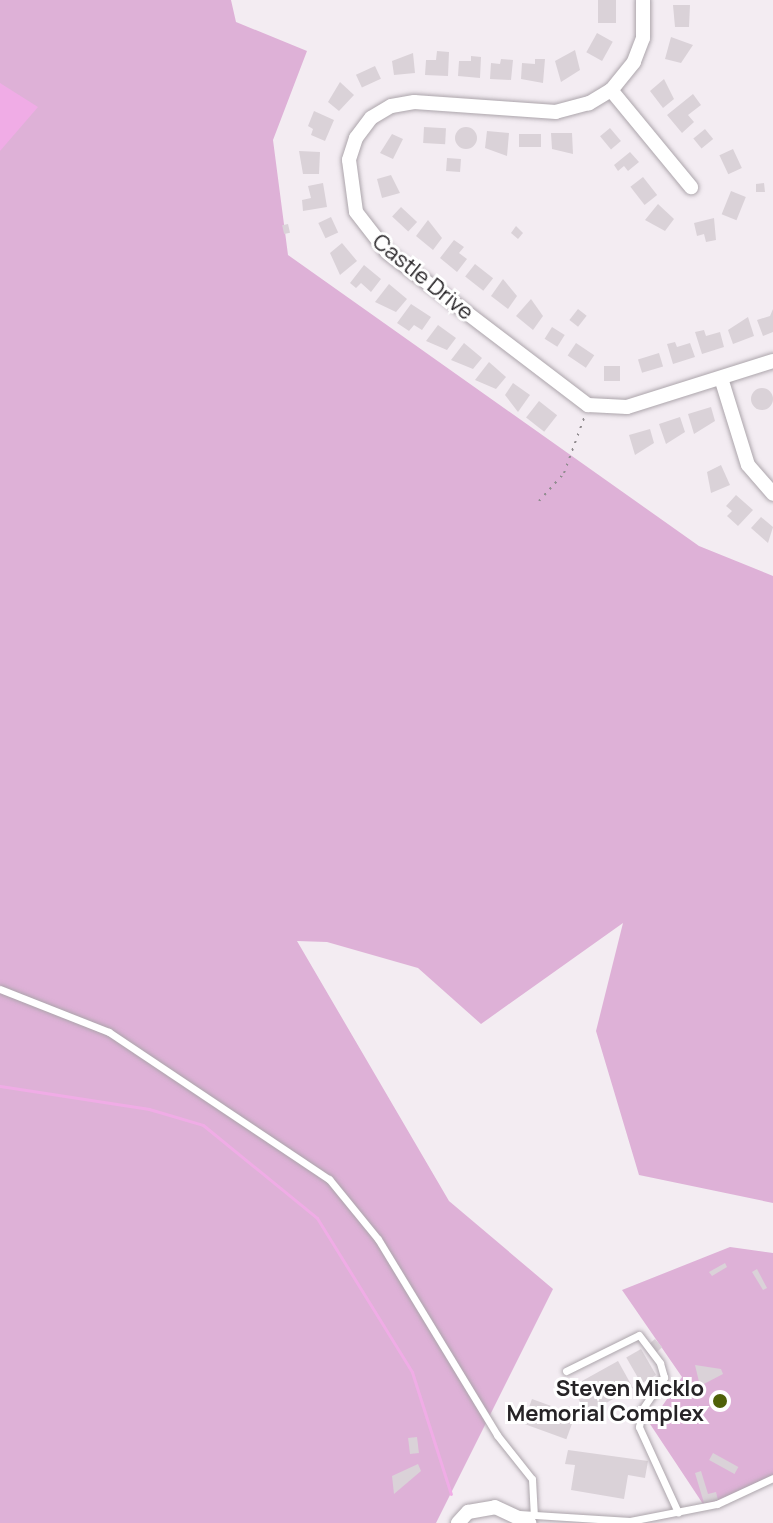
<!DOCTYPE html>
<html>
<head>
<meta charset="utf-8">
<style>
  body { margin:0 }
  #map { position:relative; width:773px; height:1523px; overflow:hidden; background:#f3ecf2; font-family:Manrope,sans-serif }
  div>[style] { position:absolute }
  .green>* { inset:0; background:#deb1d7 }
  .water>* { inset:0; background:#f0ace6 }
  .stream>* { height:3px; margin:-1.5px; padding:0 1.5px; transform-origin:1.5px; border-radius:1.5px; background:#f0ace6 }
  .building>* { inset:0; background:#dad2d8; transform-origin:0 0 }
  .round { border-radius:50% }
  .path>* { height:2px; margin-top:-1px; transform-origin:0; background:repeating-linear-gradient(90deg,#918c90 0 2px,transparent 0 8px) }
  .roads { filter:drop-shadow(0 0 2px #aca5ab) drop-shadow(0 0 2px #aca5ab) }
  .lane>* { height:7px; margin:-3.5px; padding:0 3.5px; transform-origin:3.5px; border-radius:3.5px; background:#fff }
  .street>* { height:14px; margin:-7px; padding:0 7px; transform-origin:7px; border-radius:7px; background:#fff }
  .dots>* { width:22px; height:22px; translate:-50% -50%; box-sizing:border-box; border:4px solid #fff; border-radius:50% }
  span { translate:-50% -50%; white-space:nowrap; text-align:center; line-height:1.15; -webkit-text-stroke:6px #fff; paint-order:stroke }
  .street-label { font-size:22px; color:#262326 }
  .poi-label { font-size:22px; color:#262326; font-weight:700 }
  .right { translate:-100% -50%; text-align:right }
</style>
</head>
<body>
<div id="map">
  <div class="green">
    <div style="clip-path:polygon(0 0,231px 0,236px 22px,307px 51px,273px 140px,288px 255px,699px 546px,773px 576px,773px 1203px,639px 1175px,596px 1031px,623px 923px,481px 1024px,418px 968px,327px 942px,297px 941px,449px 1201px,553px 1289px,436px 1523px,0 1523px)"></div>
    <div style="clip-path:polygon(730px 1247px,773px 1253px,773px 1480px,707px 1510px,650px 1424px,682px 1377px,622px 1290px)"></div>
  </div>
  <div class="water">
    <div style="clip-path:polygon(0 83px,38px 107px,0 151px)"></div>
  </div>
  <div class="stream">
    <div style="left:0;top:1086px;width:151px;rotate:8.8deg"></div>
    <div style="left:149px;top:1109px;width:56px;rotate:16.5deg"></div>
    <div style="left:203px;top:1125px;width:147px;rotate:39.2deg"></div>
    <div style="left:317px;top:1218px;width:181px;rotate:58.3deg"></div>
    <div style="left:412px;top:1372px;width:128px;rotate:72.3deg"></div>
  </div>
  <div class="building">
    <div style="left:598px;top:0;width:18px;height:23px"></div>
    <div style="clip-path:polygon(673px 5px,690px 5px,689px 27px,675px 27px)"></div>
    <div style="left:597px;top:33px;width:18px;height:22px;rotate:29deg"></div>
    <div style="clip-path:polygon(671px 37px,693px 45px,681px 63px,665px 59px)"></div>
    <div style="clip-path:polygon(575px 50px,580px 70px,561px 82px,555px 61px)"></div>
    <div style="clip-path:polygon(437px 51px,449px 52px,448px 76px,425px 75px,426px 60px,436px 60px)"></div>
    <div style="clip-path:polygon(413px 53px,415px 73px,394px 75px,392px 61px)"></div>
    <div style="clip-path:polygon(471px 56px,481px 57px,480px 78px,458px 76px,459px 61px,471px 61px)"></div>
    <div style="clip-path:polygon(501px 59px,513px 60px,511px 80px,490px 79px,491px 63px,500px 64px)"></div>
    <div style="clip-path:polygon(535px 59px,545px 59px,543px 83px,521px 79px,522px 63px,535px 64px)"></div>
    <div style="left:375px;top:66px;width:14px;height:21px;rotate:65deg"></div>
    <div style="clip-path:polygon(664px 79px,674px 99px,663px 108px,650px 91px)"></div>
    <div style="clip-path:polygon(340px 82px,354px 95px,339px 111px,328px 102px)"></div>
    <div style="clip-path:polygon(693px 94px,701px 105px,688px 115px,694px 122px,682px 133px,667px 115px)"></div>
    <div style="clip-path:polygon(314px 111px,334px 120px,325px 141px,311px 135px,313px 129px,308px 126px)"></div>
    <div style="left:424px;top:127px;width:22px;height:16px;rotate:3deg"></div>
    <div class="round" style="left:455px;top:127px;width:22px;height:22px"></div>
    <div style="left:610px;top:128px;width:17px;height:13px;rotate:50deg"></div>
    <div style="left:705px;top:129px;width:13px;height:15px;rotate:51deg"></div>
    <div style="clip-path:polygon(487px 131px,509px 133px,507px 156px,485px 148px)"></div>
    <div style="clip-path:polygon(551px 133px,572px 133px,573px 154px,552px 149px)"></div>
    <div style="clip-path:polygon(392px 134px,403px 139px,393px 159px,380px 153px)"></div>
    <div style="left:519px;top:134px;width:22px;height:13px"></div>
    <div style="left:733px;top:149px;width:21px;height:15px;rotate:65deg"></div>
    <div style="clip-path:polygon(299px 151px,320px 152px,319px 174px,303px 174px)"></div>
    <div style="clip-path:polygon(630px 152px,639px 162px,628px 171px,624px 166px,618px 171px,614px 165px)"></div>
    <div style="left:447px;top:158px;width:14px;height:13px;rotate:4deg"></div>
    <div style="clip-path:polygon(391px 175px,400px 193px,382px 198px,377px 179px)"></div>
    <div style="left:643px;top:177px;width:23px;height:16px;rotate:52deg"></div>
    <div style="clip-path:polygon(323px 183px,327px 207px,303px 211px,302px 200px,311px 198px,308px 186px)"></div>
    <div style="clip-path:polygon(764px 183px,765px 192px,756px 192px,756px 184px)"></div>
    <div style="left:731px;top:191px;width:16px;height:25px;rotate:22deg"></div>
    <div style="clip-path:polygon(658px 204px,674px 219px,665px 231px,645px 220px)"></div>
    <div style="left:401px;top:207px;width:22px;height:13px;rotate:43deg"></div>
    <div style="left:331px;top:217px;width:17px;height:14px;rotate:65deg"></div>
    <div style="clip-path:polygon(714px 218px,716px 240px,706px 242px,704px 234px,697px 236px,694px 223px)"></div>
    <div style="clip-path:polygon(428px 220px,442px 238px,433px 250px,416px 236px)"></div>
    <div style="left:288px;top:224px;width:9px;height:6px;rotate:77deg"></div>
    <div style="clip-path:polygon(516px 226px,523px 233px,518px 239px,511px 233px)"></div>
    <div style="clip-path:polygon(454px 240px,464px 247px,459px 253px,467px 259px,457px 272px,440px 258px)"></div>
    <div style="clip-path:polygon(342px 243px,357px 261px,340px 275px,330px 253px)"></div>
    <div style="left:475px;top:264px;width:23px;height:16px;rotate:38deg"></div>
    <div style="clip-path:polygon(364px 265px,381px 279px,371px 292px,361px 283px,356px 288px,350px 283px)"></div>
    <div style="clip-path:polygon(503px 279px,517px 296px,508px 309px,491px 296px)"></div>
    <div style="clip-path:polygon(389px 284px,407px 299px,396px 312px,375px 302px)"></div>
    <div style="clip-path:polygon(531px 299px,543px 316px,533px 330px,516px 316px)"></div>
    <div style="clip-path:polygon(411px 304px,431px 317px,422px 330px,414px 325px,409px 331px,397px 323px)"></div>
    <div style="left:578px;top:309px;width:11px;height:14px;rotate:38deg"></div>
    <div style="clip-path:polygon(773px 309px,773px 332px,763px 336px,757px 320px,770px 316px)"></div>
    <div style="clip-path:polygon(748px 317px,754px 336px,733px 344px,728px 330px)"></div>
    <div style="clip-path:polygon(438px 325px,456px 338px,447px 350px,426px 341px)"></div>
    <div style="left:552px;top:327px;width:15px;height:14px;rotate:32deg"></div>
    <div style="clip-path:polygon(704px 330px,706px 336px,720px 332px,724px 347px,702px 354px,695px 332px)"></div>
    <div style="clip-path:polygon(675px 342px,677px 347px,690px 343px,695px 357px,673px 364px,667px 344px)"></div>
    <div style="clip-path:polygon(464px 343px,482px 358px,473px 369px,451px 360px)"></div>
    <div style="left:576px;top:343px;width:22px;height:15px;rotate:34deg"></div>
    <div style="left:659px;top:353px;width:14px;height:22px;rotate:73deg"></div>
    <div style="clip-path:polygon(489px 362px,506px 377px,496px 389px,475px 380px)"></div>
    <div style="left:604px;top:366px;width:16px;height:15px"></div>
    <div style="clip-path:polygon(513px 383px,530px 395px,518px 412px,505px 395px)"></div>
    <div class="round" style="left:751px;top:388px;width:22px;height:22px"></div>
    <div style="left:539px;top:401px;width:23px;height:21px;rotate:38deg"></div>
    <div style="clip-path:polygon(711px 407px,715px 421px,694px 434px,688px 414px)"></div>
    <div style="clip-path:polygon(680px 417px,685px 432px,666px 444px,659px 424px)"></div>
    <div style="clip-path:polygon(650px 429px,654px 443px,635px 455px,629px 435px)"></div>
    <div style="clip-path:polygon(721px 465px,730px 485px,711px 493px,707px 472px)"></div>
    <div style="clip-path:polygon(736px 495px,753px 510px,738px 526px,727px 516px,732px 511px,726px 506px)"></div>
    <div style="clip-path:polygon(761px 517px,773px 527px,768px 543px,751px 528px)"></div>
    <div style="clip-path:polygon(725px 1263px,727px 1267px,712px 1276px,709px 1272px)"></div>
    <div style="clip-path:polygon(757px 1269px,767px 1288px,763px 1290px,752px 1272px)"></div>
    <div style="left:655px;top:1339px;width:11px;height:7px;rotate:49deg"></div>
    <div style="left:641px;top:1349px;width:30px;height:17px;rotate:60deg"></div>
    <div style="left:618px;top:1361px;width:31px;height:53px;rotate:61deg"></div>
    <div style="clip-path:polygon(695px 1365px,721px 1369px,723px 1374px,700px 1386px)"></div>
    <div style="left:532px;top:1399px;width:46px;height:26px;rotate:20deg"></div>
    <div style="left:417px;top:1437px;width:16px;height:9px;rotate:83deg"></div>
    <div style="clip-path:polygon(568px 1450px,648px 1461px,645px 1478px,628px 1475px,624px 1499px,571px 1490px,575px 1465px,565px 1464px)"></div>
    <div style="left:713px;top:1453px;width:29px;height:8px;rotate:29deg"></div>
    <div style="clip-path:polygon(418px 1464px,421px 1471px,394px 1494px,392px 1476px)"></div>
    <div style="clip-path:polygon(701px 1471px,708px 1494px,716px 1492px,718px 1500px,704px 1503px,695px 1473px)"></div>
  </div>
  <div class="path">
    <div style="left:539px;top:501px;width:38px;rotate:-48deg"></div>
    <div style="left:564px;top:473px;width:59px;rotate:-70deg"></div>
  </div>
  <div class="roads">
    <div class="lane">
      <div style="left:0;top:989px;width:117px;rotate:21.5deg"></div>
      <div style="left:109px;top:1032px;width:265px;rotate:33.8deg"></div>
      <div style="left:329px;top:1179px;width:77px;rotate:50.8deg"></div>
      <div style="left:378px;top:1239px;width:229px;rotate:58.7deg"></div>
      <div style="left:497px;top:1435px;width:56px;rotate:51.5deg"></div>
      <div style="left:532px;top:1479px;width:34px;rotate:87deg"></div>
      <div style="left:566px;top:1371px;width:81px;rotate:-26.3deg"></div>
      <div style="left:639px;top:1335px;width:35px;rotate:53deg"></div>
      <div style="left:660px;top:1363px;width:15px;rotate:74deg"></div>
      <div style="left:664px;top:1377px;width:40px;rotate:124deg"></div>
      <div style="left:642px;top:1410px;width:17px;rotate:100deg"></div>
      <div style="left:639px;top:1427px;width:94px;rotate:65.4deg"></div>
      <div style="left:519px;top:1514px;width:111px;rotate:3.6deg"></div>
      <div style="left:630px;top:1521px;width:89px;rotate:-11.1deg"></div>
      <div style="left:717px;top:1504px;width:62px;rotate:-24.9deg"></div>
    </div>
    <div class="street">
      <div style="left:643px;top:0;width:38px;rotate:90deg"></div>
      <div style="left:643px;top:38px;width:26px;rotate:111deg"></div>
      <div style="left:634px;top:62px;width:36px;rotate:129deg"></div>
      <div style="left:611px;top:90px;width:26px;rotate:149deg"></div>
      <div style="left:589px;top:103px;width:34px;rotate:165deg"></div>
      <div style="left:556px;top:112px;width:142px;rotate:-176deg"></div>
      <div style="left:414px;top:102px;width:23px;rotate:170deg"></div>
      <div style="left:391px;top:106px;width:23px;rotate:149deg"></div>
      <div style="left:371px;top:118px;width:25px;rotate:127deg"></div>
      <div style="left:356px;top:138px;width:23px;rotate:108deg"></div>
      <div style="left:349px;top:160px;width:52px;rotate:82.3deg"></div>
      <div style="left:356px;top:212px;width:51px;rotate:52.2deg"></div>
      <div style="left:387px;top:252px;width:253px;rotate:37.3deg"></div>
      <div style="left:588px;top:405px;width:39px;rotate:3deg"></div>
      <div style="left:627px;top:407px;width:153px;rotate:-17.5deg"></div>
      <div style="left:611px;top:90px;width:126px;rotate:50.5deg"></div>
      <div style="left:721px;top:378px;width:91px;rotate:72.8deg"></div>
      <div style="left:748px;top:465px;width:38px;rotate:49deg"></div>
      <div style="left:458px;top:1523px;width:15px;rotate:-48deg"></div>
      <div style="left:468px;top:1512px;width:27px;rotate:-10deg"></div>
      <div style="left:495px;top:1507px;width:38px;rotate:25deg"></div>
    </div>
  </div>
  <div class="dots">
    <div style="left:720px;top:1401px;background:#4f6108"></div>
  </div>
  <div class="street-label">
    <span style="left:423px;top:277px;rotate:39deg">Castle Drive</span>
  </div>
  <div class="poi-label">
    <span class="right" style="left:704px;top:1401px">Steven Micklo<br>Memorial Complex</span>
  </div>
</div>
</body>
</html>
